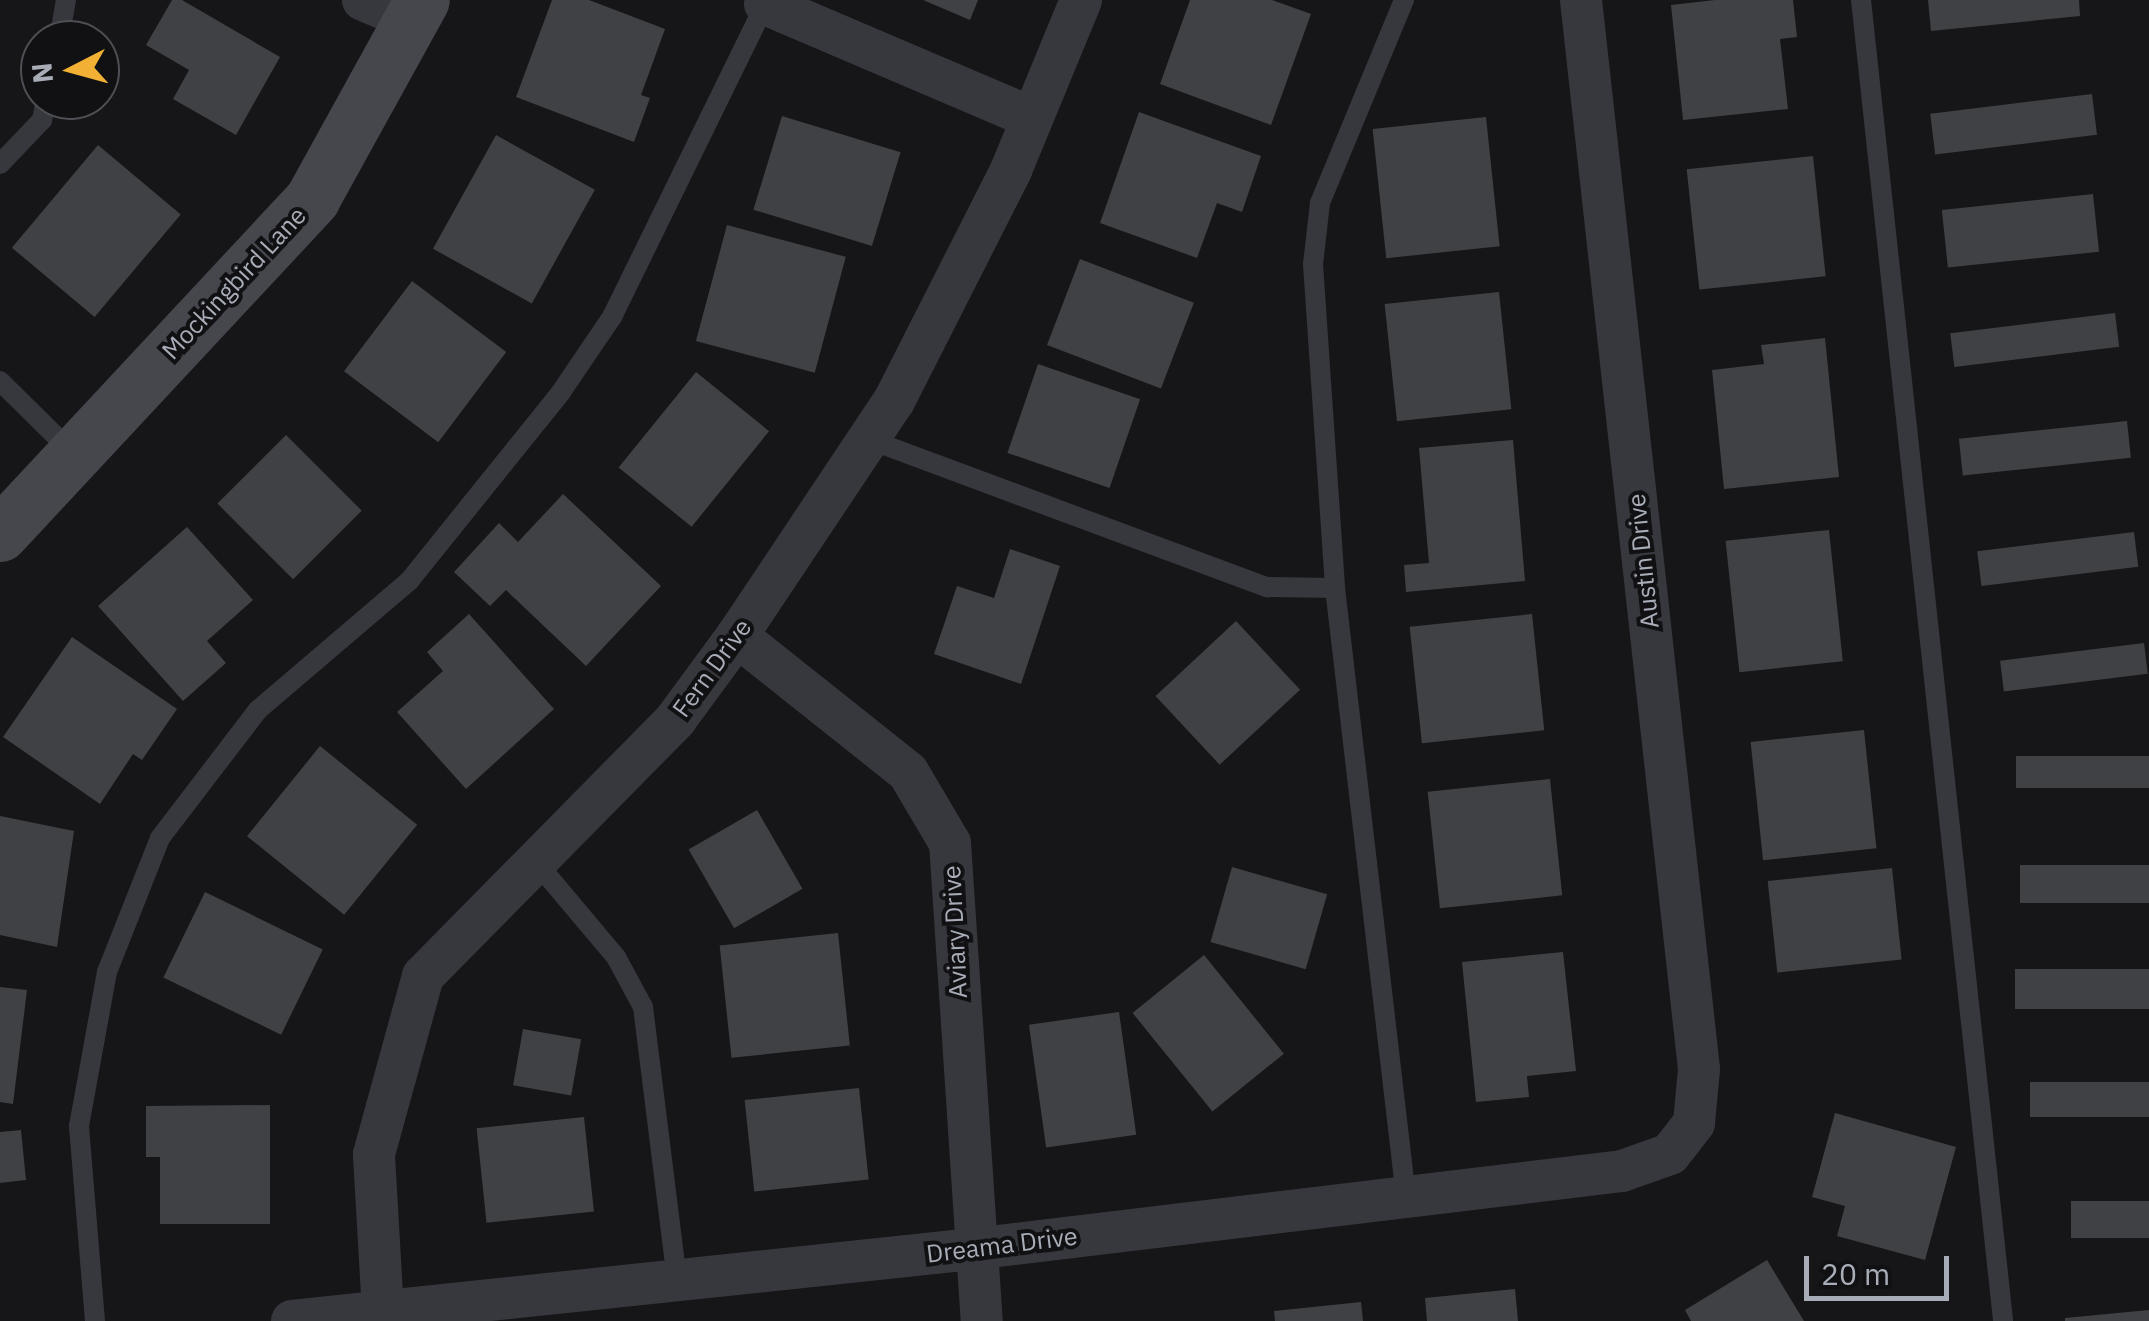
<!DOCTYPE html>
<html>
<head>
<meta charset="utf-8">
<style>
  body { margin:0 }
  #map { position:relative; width:2149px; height:1321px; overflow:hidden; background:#161618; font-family:"IBM Plex Sans",sans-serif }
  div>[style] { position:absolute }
  .building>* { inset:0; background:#404145; transform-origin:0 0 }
  .lane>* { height:20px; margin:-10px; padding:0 10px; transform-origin:10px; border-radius:10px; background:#37383d }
  .street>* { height:42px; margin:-21px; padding:0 21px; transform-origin:21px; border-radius:21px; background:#37383d }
  .secondary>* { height:55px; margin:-27.5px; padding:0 27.5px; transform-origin:27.5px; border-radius:27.5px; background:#45474d }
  span { translate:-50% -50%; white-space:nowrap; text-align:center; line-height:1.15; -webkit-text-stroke:8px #111113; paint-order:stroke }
  .street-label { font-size:25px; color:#a8adb8 }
  .north { position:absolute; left:20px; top:20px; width:100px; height:100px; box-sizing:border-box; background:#111113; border:2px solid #4d4f55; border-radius:50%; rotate:264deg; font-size:28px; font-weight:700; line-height:40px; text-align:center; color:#a8adb8 }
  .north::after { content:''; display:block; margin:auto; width:35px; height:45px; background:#f2b134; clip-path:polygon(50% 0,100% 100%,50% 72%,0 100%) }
  .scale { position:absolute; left:1804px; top:1256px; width:145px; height:45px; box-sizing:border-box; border:5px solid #a8adb8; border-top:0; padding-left:12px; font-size:30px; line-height:35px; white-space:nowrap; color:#a8adb8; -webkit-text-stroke:8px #111113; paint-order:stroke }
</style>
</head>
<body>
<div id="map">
  <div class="building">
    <div style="clip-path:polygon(172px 0,182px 0,280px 57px,236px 135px,173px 99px,189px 70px,146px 45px)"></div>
    <div style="clip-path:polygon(552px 0,589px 0,665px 29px,641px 95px,650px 98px,634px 142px,516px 97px)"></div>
    <div style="clip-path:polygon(923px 0,978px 0,970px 20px)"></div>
    <div style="clip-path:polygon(1190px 0,1272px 0,1311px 14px,1271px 125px,1160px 84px)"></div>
    <div style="clip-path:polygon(1715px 0,1793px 0,1797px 37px,1780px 39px,1788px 109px,1683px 120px,1671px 5px)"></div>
    <div style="clip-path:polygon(1928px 0,2079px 0,2080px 16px,1931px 31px)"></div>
    <div style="left:2092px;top:94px;width:41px;height:163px;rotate:83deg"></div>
    <div style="clip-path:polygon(1139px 112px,1261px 156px,1242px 212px,1217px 203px,1197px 258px,1100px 223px)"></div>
    <div style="left:782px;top:116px;width:124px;height:98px;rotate:17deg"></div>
    <div style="left:1486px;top:117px;width:130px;height:114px;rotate:84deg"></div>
    <div style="left:496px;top:135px;width:113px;height:130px;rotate:29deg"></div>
    <div style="left:98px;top:145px;width:108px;height:134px;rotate:40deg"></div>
    <div style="left:1813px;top:156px;width:121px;height:127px;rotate:84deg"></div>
    <div style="left:2093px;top:194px;width:58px;height:152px;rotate:84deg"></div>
    <div style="left:727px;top:225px;width:123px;height:120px;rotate:15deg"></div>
    <div style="left:1080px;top:259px;width:122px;height:92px;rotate:21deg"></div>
    <div style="left:412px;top:281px;width:118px;height:113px;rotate:37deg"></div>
    <div style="left:1499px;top:292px;width:118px;height:115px;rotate:84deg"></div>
    <div style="left:2115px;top:313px;width:34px;height:166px;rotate:83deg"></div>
    <div style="clip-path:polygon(1825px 338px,1839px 477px,1724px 489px,1712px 370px,1764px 364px,1761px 345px)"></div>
    <div style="left:1038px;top:364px;width:108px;height:94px;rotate:19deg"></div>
    <div style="left:696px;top:372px;width:94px;height:123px;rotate:39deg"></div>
    <div style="left:2127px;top:421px;width:37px;height:169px;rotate:84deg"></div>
    <div style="left:286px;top:435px;width:107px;height:97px;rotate:45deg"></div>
    <div style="clip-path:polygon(1513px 440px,1525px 581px,1406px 592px,1404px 565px,1429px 563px,1419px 448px)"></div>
    <div style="clip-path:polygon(563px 494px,661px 586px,586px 666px,506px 590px,490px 606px,454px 572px,499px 523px,518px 542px)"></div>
    <div style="clip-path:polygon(187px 527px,253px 600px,207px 641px,226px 663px,183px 701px,98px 606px)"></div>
    <div style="left:1829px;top:530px;width:132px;height:104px;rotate:84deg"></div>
    <div style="left:2134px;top:532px;width:35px;height:158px;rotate:83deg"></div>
    <div style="clip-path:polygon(1010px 549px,1060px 566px,1021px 684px,934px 654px,957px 586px,994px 598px)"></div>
    <div style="clip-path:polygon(469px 614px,554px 709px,466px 789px,397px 712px,443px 671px,427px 652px)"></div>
    <div style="left:1532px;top:614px;width:117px;height:123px;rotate:84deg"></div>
    <div style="left:1236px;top:621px;width:94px;height:110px;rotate:47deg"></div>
    <div style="clip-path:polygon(72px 637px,177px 709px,142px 760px,133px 754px,100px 804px,3px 737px)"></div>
    <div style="left:2144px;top:643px;width:31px;height:145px;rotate:83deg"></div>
    <div style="left:1864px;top:730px;width:119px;height:114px;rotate:84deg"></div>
    <div style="left:320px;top:746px;width:125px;height:116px;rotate:39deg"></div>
    <div style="left:2149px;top:756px;width:32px;height:133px;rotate:90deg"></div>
    <div style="left:1550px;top:779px;width:117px;height:123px;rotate:84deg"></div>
    <div style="left:757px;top:810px;width:91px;height:79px;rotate:60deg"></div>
    <div style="clip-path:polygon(0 816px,74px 831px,57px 947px,0 935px)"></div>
    <div style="left:2149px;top:865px;width:38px;height:129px;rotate:90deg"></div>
    <div style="left:1232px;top:867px;width:99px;height:78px;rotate:16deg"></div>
    <div style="left:1892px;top:868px;width:92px;height:125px;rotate:84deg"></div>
    <div style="left:205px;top:892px;width:131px;height:95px;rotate:26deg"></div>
    <div style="left:838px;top:933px;width:113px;height:119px;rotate:84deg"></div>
    <div style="clip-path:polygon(1563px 952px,1576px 1071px,1527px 1076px,1529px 1097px,1476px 1102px,1462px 962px)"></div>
    <div style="left:1204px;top:955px;width:127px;height:92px;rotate:51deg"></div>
    <div style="left:2149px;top:969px;width:40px;height:134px;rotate:90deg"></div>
    <div style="clip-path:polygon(0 987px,27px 990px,13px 1104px,0 1102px)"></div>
    <div style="left:1119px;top:1012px;width:124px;height:91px;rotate:82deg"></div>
    <div style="left:523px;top:1029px;width:59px;height:57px;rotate:10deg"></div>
    <div style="left:2149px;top:1082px;width:35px;height:119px;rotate:90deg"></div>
    <div style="left:859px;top:1088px;width:92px;height:115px;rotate:84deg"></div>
    <div style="clip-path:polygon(270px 1105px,270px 1224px,160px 1224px,160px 1157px,146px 1157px,146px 1106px)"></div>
    <div style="clip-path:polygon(1835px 1113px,1956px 1147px,1925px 1260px,1837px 1236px,1845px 1206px,1812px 1197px)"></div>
    <div style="left:584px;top:1117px;width:95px;height:108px;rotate:84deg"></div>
    <div style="clip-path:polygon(21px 1130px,26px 1180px,0 1183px,0 1132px)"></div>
    <div style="left:2149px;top:1201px;width:37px;height:78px;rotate:90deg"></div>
    <div style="clip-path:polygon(1767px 1260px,1804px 1321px,1691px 1321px,1685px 1310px)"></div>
    <div style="clip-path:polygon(1515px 1289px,1518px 1321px,1427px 1321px,1425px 1298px)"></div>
    <div style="clip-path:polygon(1361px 1302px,1363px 1321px,1275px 1321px,1274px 1311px)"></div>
    <div style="clip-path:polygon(2149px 1310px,2149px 1321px,2065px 1321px,2065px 1318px)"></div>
  </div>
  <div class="lane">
    <div style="left:1404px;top:0;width:220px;rotate:112.5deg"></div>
    <div style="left:1320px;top:203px;width:61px;rotate:96.5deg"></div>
    <div style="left:1313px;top:264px;width:325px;rotate:86.1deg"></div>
    <div style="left:1335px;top:588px;width:613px;rotate:83.35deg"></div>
    <div style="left:1861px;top:0;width:1329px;rotate:83.86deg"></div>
    <div style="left:59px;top:40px;width:41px;rotate:-80.1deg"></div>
    <div style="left:0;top:164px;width:61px;rotate:-46.3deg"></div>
    <div style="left:42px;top:120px;width:20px;rotate:-79deg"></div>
    <div style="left:0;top:381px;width:103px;rotate:44.6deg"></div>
    <div style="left:868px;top:439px;width:426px;rotate:20.4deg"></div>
    <div style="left:1267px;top:587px;width:68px;rotate:0.8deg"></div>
    <div style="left:536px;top:862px;width:124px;rotate:49.9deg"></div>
    <div style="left:616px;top:957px;width:57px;rotate:61.6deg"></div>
    <div style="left:643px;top:1007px;width:276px;rotate:82.9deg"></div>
    <div style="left:95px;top:1321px;width:196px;rotate:-94.7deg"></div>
    <div style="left:79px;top:1126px;width:157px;rotate:-79.7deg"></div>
    <div style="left:107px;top:972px;width:144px;rotate:-68.4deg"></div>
    <div style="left:160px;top:838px;width:161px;rotate:-52.6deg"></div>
    <div style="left:258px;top:710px;width:200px;rotate:-40.5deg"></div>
    <div style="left:410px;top:580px;width:241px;rotate:-51.2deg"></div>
    <div style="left:561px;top:392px;width:91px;rotate:-55.8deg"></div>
    <div style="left:612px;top:317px;width:351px;rotate:-63.9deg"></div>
  </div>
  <div class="street">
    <div style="left:363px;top:0;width:54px;rotate:22.8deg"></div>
    <div style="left:765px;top:4px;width:290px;rotate:23.1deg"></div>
    <div style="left:737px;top:636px;width:218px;rotate:38.5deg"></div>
    <div style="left:908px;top:772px;width:82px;rotate:59.4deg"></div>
    <div style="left:950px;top:843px;width:479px;rotate:86.2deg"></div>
    <div style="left:383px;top:1312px;width:158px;rotate:-93.3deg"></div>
    <div style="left:374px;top:1154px;width:185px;rotate:-74.6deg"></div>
    <div style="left:423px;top:976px;width:361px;rotate:-45.4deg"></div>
    <div style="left:676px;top:719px;width:103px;rotate:-53.7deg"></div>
    <div style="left:737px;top:636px;width:283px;rotate:-56.3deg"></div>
    <div style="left:894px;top:401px;width:259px;rotate:-63.1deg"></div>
    <div style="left:1011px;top:170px;width:184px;rotate:-67.6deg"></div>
    <div style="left:292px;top:1321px;width:685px;rotate:-6.04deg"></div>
    <div style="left:973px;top:1249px;width:654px;rotate:-6.85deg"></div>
    <div style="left:1622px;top:1171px;width:51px;rotate:-19.5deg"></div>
    <div style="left:1670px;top:1154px;width:39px;rotate:-52deg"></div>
    <div style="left:1694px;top:1123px;width:54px;rotate:-84.7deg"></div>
    <div style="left:1699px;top:1069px;width:1075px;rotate:-96.3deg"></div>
  </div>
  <div class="secondary">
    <div style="left:0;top:534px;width:458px;rotate:-47deg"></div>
    <div style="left:312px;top:199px;width:227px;rotate:-61.1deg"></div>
  </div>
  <div class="street-label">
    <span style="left:234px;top:283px;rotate:-47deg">Mockingbird Lane</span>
    <span style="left:1643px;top:561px;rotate:-96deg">Austin Drive</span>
    <span style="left:712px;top:668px;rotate:-54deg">Fern Drive</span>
    <span style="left:955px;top:932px;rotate:-93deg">Aviary Drive</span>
    <span style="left:1002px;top:1245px;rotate:-7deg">Dreama Drive</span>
  </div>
  <div class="north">N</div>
  <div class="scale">20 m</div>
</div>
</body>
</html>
